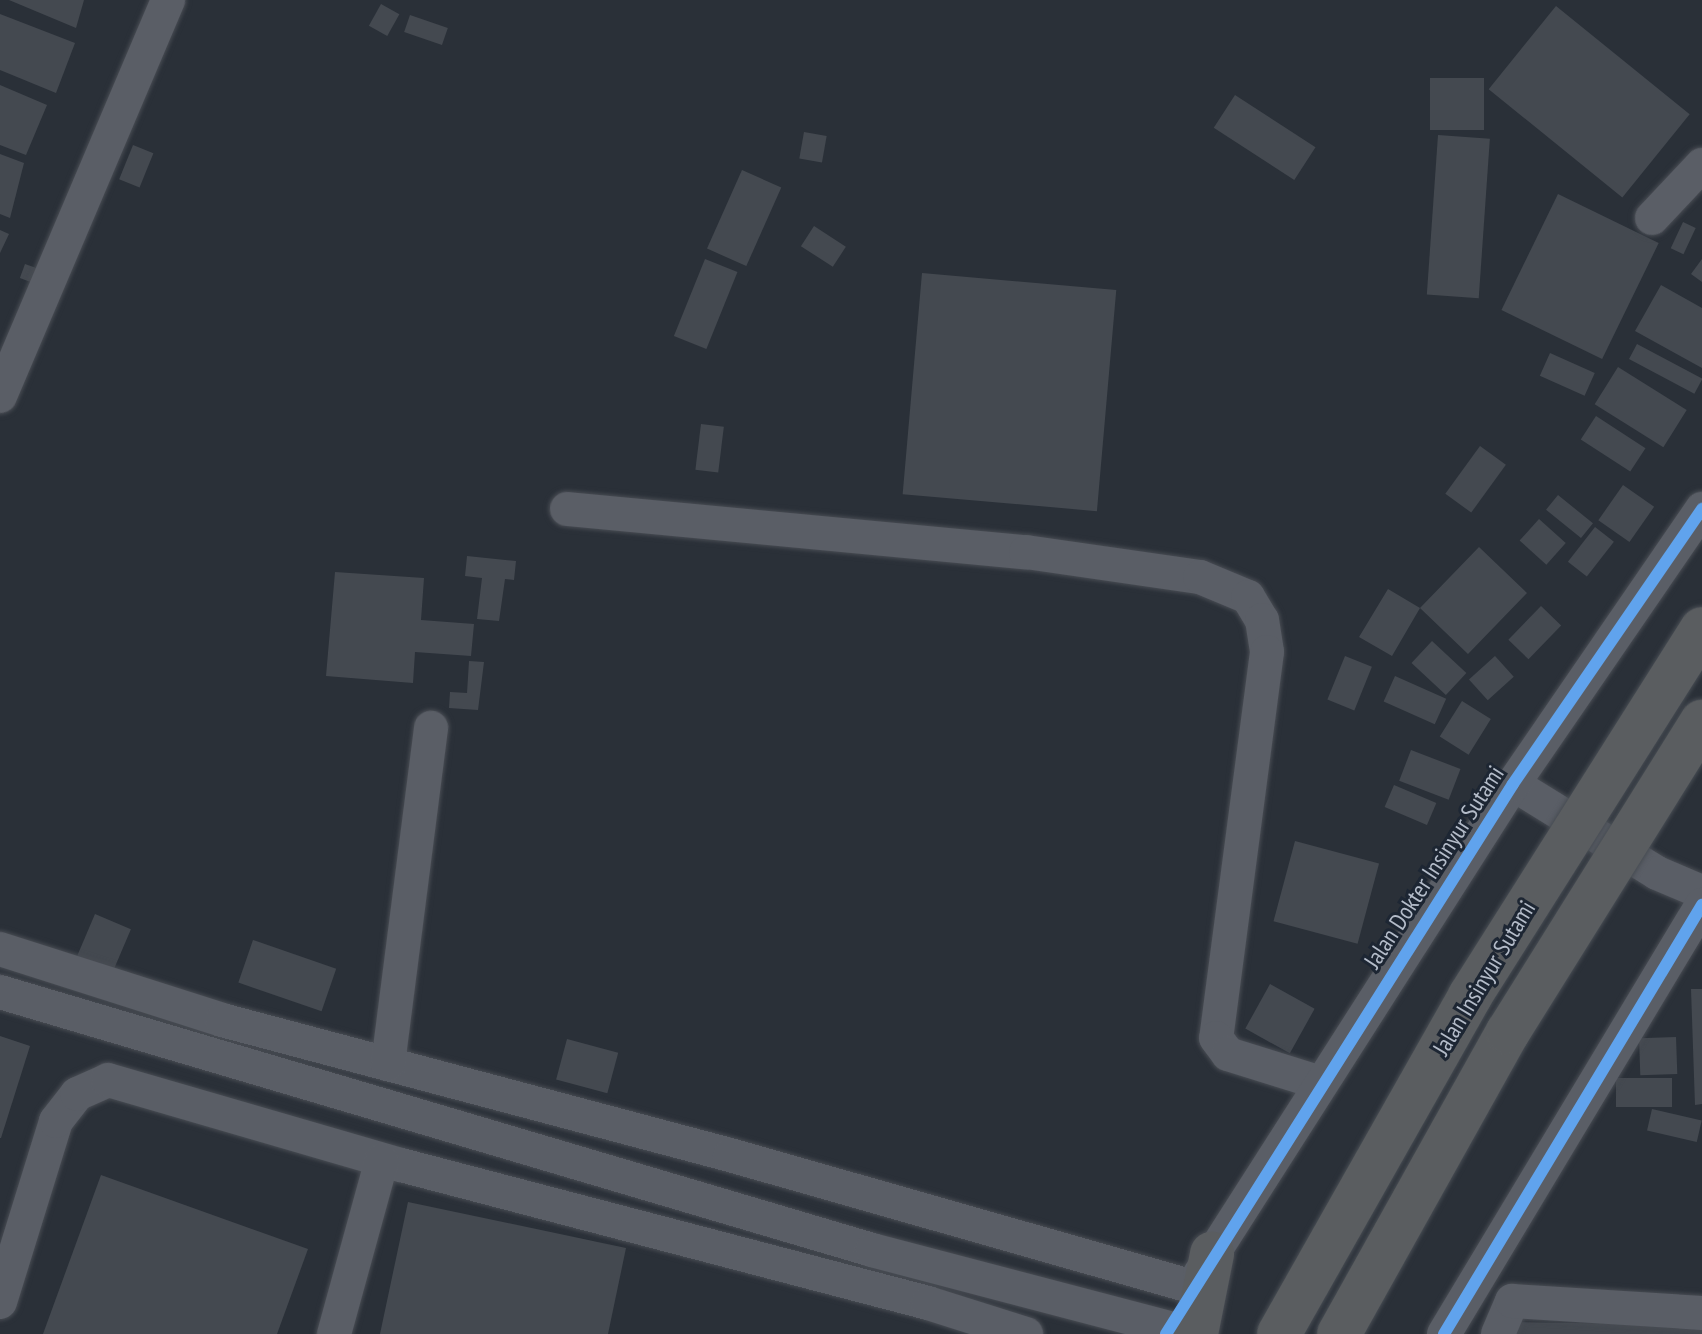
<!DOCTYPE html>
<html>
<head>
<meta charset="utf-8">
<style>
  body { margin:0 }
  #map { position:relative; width:1702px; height:1334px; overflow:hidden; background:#2a3038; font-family:"PT Sans Narrow",sans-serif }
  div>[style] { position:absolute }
  .building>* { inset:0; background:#444950; transform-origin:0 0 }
  .roads { filter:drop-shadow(0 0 2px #484c53) drop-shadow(0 0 2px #484c53) }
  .minor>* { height:34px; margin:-17px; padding:0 17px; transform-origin:17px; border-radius:17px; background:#5a5e66 }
  .highway>* { height:44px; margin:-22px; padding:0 22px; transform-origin:22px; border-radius:22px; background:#5a5d60 }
  .bridges { filter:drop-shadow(0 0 2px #474c53) drop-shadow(0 0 2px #474c53) }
  .highway-bridge>* { height:44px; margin:-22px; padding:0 22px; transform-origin:22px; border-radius:22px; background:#5a5d60 }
  .cycleway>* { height:12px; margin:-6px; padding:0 6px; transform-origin:6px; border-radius:6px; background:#60a3ed }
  span { translate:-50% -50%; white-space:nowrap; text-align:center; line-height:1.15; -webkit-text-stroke:6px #1d2633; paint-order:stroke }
  .street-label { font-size:24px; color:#b4bcc9 }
</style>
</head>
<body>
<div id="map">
  <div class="building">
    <div style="clip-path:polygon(9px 0,84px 0,76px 28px)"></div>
    <div style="left:381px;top:4px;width:21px;height:25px;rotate:29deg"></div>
    <div style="left:1556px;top:6px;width:172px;height:107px;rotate:39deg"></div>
    <div style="clip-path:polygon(0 14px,75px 43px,56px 93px,0 70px)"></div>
    <div style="left:410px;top:15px;width:40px;height:18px;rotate:19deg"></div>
    <div style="left:1430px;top:78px;width:54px;height:52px"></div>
    <div style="clip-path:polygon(0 85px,47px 105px,26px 155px,0 145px)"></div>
    <div style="left:1235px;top:95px;width:96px;height:39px;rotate:33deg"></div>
    <div style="left:804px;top:132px;width:23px;height:27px;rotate:10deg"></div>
    <div style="left:1438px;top:135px;width:52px;height:160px;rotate:4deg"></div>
    <div style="left:133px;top:145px;width:22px;height:37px;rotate:22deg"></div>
    <div style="clip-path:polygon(0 154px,24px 163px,10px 218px,0 214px)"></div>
    <div style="left:742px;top:170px;width:43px;height:86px;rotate:24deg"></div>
    <div style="left:1558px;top:194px;width:112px;height:129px;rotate:26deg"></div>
    <div style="left:1683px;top:222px;width:14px;height:29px;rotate:25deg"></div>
    <div style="left:814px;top:226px;width:38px;height:24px;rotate:33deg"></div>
    <div style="clip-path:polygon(0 230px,9px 234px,0 253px)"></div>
    <div style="left:705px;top:259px;width:35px;height:83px;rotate:22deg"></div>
    <div style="clip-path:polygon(1702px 259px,1702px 282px,1691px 274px)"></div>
    <div style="left:25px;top:264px;width:12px;height:15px;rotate:20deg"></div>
    <div style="left:922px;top:273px;width:195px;height:222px;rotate:5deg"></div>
    <div style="clip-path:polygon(1661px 285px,1702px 308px,1702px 368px,1635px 331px)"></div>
    <div style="left:1637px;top:344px;width:74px;height:17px;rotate:28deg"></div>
    <div style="left:1550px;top:353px;width:49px;height:25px;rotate:24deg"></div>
    <div style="left:1618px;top:367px;width:81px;height:44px;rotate:32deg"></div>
    <div style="left:1596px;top:416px;width:59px;height:28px;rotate:33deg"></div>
    <div style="left:701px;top:424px;width:23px;height:46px;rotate:7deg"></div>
    <div style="left:1480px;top:446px;width:32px;height:59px;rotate:36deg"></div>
    <div style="left:1623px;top:485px;width:38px;height:43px;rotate:35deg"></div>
    <div style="left:1558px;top:495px;width:45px;height:19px;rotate:39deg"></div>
    <div style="left:1539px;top:519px;width:36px;height:29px;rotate:42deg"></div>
    <div style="left:1595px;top:527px;width:24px;height:44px;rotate:38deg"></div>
    <div style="clip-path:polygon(1479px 547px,1527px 593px,1468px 654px,1420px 608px,1392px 656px,1359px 637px,1388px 589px,1420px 608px)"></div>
    <div style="clip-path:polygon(467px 556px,516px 561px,514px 580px,505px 579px,499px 621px,477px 619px,482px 578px,465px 576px)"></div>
    <div style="clip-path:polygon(335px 572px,424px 578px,421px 620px,474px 624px,471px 656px,415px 652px,413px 683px,326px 676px)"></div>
    <div style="left:1541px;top:606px;width:28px;height:47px;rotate:44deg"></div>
    <div style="left:1432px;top:641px;width:47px;height:30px;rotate:43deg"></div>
    <div style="left:1345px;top:656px;width:29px;height:47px;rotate:22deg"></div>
    <div style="left:1495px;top:656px;width:28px;height:35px;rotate:48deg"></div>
    <div style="clip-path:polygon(469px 661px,484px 662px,478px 710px,449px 708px,450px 692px,467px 693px)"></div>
    <div style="left:1395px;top:676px;width:56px;height:28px;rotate:24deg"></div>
    <div style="left:1462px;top:701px;width:34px;height:42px;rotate:32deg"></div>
    <div style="left:1411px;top:750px;width:53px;height:33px;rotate:21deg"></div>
    <div style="left:1394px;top:785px;width:46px;height:24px;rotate:23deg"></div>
    <div style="left:1295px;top:841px;width:87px;height:83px;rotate:15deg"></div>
    <div style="left:95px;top:914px;width:39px;height:52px;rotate:23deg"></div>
    <div style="left:253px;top:940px;width:88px;height:45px;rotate:19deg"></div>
    <div style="left:1270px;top:984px;width:51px;height:51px;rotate:29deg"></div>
    <div style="clip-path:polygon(1691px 989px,1702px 989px,1702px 1104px,1695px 1105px)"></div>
    <div style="clip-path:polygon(0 1036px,30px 1046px,1px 1138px,0 1138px)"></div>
    <div style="left:1676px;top:1037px;width:37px;height:37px;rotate:88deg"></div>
    <div style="left:567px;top:1039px;width:53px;height:42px;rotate:15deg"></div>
    <div style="left:1616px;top:1078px;width:56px;height:29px"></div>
    <div style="left:1652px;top:1109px;width:51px;height:22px;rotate:13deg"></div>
    <div style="clip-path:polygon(101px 1175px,308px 1249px,277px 1334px,43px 1334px)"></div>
    <div style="clip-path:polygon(408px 1202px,626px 1248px,608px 1334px,380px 1334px)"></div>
    <div style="clip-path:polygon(1506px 1322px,1702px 1325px,1702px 1334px,1506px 1334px)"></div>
  </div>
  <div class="roads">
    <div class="minor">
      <div style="left:1652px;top:218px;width:73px;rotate:-46.7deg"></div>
      <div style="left:0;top:396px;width:430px;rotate:-67deg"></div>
      <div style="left:567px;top:509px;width:461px;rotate:5.4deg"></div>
      <div style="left:1026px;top:552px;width:176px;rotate:8.2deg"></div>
      <div style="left:1200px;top:577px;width:52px;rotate:22.6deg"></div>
      <div style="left:1248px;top:597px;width:27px;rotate:59deg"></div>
      <div style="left:1262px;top:620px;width:32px;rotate:81deg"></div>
      <div style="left:1267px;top:652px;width:389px;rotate:97.5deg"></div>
      <div style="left:1216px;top:1038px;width:20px;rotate:53deg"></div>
      <div style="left:1228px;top:1054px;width:97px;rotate:17.3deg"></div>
      <div style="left:1513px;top:784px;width:169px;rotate:31.7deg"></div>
      <div style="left:1657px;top:873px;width:49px;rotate:22.9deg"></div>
      <div style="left:0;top:949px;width:233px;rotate:17.7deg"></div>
      <div style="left:222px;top:1020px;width:526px;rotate:14.88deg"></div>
      <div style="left:730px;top:1155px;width:480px;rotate:15.9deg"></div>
      <div style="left:0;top:992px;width:909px;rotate:16.48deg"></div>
      <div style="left:872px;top:1250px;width:307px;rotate:14.7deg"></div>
      <div style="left:388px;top:1064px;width:339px;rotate:-82.7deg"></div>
      <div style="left:1200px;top:1274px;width:581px;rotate:-57.43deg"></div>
      <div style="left:1513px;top:784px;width:334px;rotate:-55.5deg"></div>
      <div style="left:0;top:1302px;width:189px;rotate:-72.8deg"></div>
      <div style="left:56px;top:1121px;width:34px;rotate:-52deg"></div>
      <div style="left:77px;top:1094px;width:34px;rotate:-24deg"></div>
      <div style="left:108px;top:1080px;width:305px;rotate:16.2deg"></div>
      <div style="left:401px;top:1165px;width:545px;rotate:14.67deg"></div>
      <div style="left:928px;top:1303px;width:103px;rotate:17.6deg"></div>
      <div style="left:334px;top:1334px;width:180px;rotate:-74.6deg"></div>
      <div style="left:1444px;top:1334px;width:501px;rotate:-58.98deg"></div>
      <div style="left:1498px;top:1334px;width:36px;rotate:-67deg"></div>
      <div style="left:1512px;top:1301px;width:190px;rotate:3.6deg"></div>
    </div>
    <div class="highway">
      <div style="left:1196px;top:1334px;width:82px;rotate:-78.7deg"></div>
    </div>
  </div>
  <div class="bridges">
    <div class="highway-bridge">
      <div style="left:1279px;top:1334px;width:388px;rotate:-60.5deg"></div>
      <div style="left:1470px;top:996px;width:434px;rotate:-57.7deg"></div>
      <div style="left:1339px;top:1334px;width:346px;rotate:-60.8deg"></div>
      <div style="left:1508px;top:1032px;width:366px;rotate:-58deg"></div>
    </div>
  </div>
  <div class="cycleway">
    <div style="left:1166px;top:1334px;width:650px;rotate:-57.75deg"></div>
    <div style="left:1513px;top:784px;width:334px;rotate:-55.5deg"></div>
    <div style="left:1444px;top:1334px;width:501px;rotate:-58.98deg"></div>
  </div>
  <div class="street-label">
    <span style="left:1434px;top:867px;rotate:-57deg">Jalan Dokter Insinyur Sutami</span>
    <span style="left:1484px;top:978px;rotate:-59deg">Jalan Insinyur Sutami</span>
  </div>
</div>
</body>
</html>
